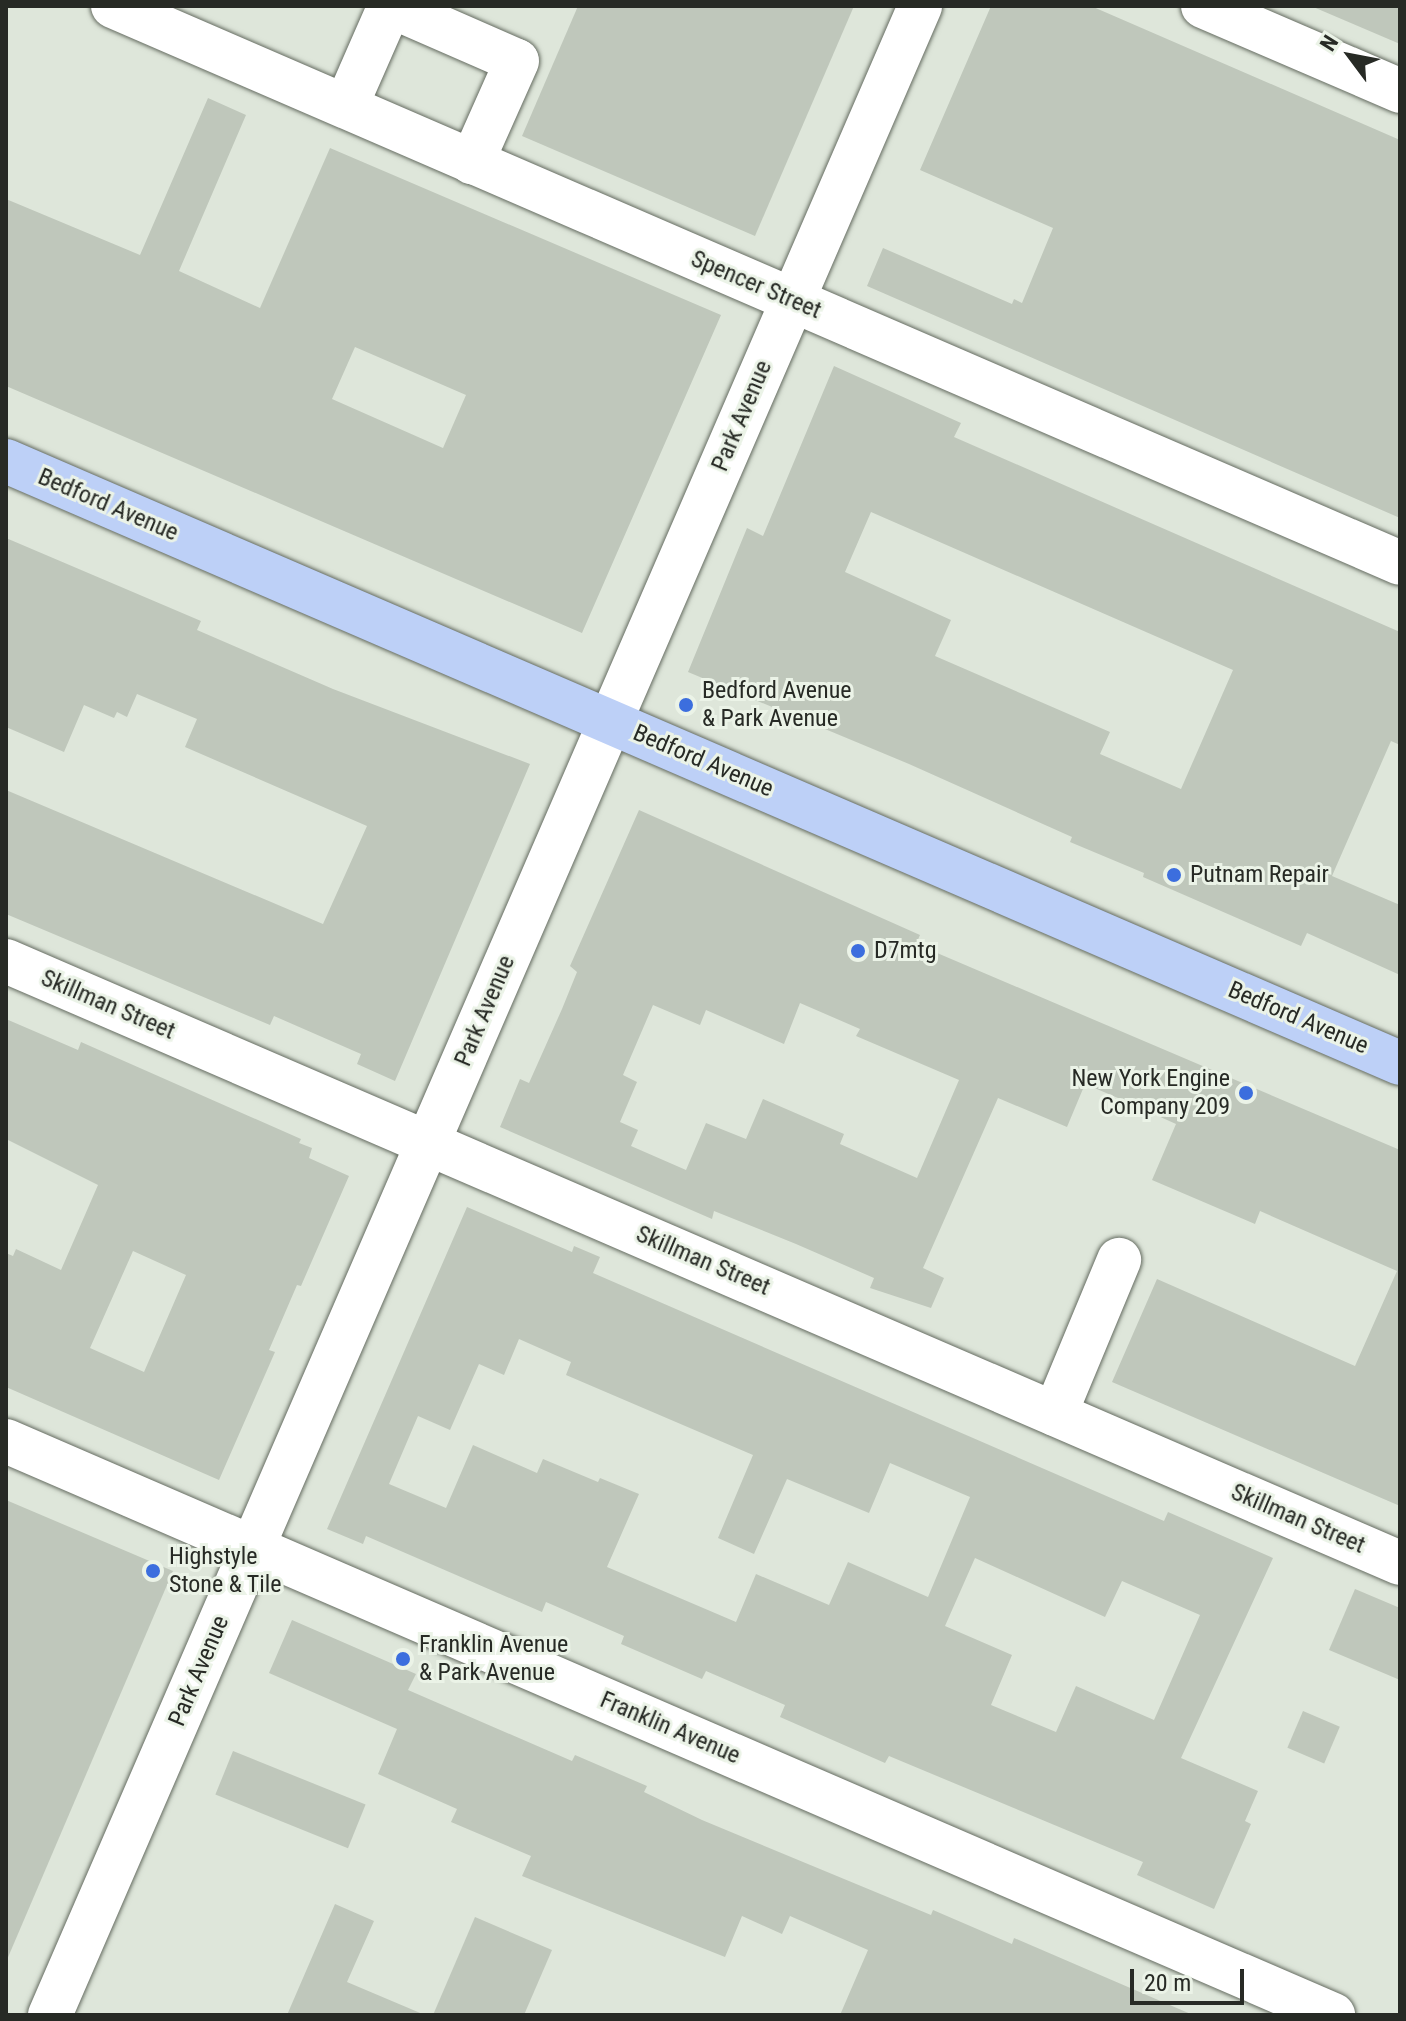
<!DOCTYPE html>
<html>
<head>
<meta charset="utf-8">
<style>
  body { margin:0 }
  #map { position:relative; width:1406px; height:2021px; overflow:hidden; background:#dee6da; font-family:"Roboto Condensed",sans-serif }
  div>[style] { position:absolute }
  .building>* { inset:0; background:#bfc7bb; transform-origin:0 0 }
  .roads { filter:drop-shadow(0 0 2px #656c61) drop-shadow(0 0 2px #656c61) }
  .minor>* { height:44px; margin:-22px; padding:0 22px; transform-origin:22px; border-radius:22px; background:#fff }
  .major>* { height:44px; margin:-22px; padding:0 22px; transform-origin:22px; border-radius:22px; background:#bdd0f7 }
  .dots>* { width:22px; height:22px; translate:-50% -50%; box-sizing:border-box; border:4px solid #ebf3e7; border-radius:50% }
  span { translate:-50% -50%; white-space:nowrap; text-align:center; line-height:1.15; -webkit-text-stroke:6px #ebf3e7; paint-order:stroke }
  .street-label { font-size:24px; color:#272a25 }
  .poi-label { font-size:24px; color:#272a25 }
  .left { translate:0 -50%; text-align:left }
  .right { translate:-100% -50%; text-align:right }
  .frame { position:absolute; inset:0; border:8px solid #272a25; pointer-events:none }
  .north { position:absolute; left:1310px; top:16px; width:80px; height:80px; -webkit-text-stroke:6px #ebf3e7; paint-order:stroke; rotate:302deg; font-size:22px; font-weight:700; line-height:32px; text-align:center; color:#272a25 }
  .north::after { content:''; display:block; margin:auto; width:28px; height:36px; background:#272a25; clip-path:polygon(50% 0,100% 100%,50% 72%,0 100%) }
  .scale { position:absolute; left:1130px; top:1969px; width:114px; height:36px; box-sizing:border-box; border:4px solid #272a25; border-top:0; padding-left:10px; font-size:24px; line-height:28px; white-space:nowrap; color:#272a25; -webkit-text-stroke:6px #ebf3e7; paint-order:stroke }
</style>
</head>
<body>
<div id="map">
  <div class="building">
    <div style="clip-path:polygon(578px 6px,854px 6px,755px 236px,522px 136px)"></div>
    <div style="clip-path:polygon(991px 6px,1091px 6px,1400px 140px,1400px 518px,867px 286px,883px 248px,1012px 304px,1014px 299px,1022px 303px,1053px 228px,920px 170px)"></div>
    <div style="clip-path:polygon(1311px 6px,1400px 6px,1400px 44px)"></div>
    <div style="clip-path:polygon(evenodd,208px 98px,246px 115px,179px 271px,260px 308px,330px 148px,721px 315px,582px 633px,6px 386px,6px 199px,140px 255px,208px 98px,355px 347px,466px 395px,443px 448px,332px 399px,355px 347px)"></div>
    <div style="clip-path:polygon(evenodd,834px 366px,961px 423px,954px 437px,1400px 632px,1400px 745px,1391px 741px,1332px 876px,1400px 905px,1400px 975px,1307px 933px,1301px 946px,1143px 877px,1144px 873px,1070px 842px,1072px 837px,909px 764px,688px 672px,747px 528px,763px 536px,834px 366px,871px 512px,1233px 670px,1181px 789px,1100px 754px,1110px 732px,935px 656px,951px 620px,845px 572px,871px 512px)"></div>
    <div style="clip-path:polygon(6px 538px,201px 621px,197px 630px,333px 689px,530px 764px,395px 1081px,357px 1064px,361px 1054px,274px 1016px,270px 1025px,6px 914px,6px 790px,323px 924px,367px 826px,185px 747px,197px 719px,137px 694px,127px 717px,117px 712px,114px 718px,84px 705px,64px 752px,6px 727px)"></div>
    <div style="clip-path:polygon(evenodd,639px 810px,920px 935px,916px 944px,1400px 1150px,1400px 1506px,1112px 1382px,1157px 1279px,1355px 1366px,1397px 1271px,1260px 1211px,1255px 1224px,1152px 1180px,1176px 1124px,1118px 1098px,1085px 1084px,1067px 1127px,998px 1098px,923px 1268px,944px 1278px,931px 1308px,870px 1288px,874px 1278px,796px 1244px,714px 1211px,712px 1219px,500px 1127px,520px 1079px,529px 1083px,562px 1009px,577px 972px,570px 966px,639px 810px,800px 1003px,860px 1029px,856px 1036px,959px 1080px,917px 1178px,840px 1144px,844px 1134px,763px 1099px,746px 1139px,706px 1123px,686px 1170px,631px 1146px,638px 1130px,620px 1122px,637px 1082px,623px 1075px,653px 1005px,700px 1025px,706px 1010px,784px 1044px,800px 1003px)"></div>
    <div style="clip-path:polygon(evenodd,6px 1019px,78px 1050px,81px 1042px,301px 1139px,299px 1143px,312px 1148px,309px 1158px,349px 1176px,301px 1286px,297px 1285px,269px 1350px,275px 1352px,219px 1480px,6px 1387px,6px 1253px,13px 1256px,16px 1249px,61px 1270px,98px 1185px,6px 1139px,6px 1019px,133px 1251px,186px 1275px,144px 1372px,90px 1348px,133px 1251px)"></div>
    <div style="clip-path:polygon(evenodd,467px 1207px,572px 1252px,574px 1246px,600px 1257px,593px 1273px,1164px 1521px,1168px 1512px,1273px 1558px,1181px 1758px,1258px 1791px,1245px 1821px,1251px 1824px,1214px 1909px,1137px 1875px,1143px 1862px,889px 1756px,885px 1763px,780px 1717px,785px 1705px,706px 1671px,702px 1679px,621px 1644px,624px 1636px,546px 1602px,542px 1612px,366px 1536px,363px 1544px,327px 1529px,467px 1207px,519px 1339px,571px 1362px,566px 1375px,753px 1455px,718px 1538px,754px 1554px,787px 1479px,869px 1513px,890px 1463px,970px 1497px,928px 1597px,848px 1562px,829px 1605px,756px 1574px,736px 1622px,607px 1567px,639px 1494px,600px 1478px,598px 1482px,543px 1459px,537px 1473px,473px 1445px,446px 1508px,389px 1484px,418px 1416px,450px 1430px,479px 1364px,504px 1375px,519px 1339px,467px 1207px,975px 1558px,1105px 1617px,1122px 1581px,1200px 1615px,1154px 1720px,1076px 1686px,1056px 1732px,991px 1705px,1012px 1655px,945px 1626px,975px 1558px)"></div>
    <div style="clip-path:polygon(6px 1500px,173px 1571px,6px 1962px)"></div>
    <div style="clip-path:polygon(1355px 1589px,1400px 1608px,1400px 1680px,1329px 1650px)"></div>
    <div style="clip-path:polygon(292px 1620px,416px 1674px,408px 1690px,572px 1761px,575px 1755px,647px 1786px,644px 1792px,702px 1820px,931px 1915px,933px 1910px,1012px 1944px,1014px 1938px,1193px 2015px,840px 2015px,868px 1950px,790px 1916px,782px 1934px,742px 1916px,725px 1957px,522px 1876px,531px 1856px,451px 1822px,457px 1809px,378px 1774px,397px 1729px,269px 1673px)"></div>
    <div style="left:1303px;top:1711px;width:40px;height:40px;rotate:23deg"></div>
    <div style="left:233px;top:1751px;width:143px;height:47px;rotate:22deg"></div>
    <div style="clip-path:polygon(335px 1904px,374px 1921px,347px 1982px,425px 2015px,287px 2015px)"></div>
    <div style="clip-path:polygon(475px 1917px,552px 1950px,524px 2015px,433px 2015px)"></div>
  </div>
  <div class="roads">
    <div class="minor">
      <div style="left:113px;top:6px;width:1402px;rotate:23.4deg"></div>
      <div style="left:391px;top:6px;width:137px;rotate:23.6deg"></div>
      <div style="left:517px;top:61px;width:111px;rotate:114deg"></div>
      <div style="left:1203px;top:6px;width:215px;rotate:23.3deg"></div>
      <div style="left:346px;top:106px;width:109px;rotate:-66.3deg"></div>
      <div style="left:6px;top:961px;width:1518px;rotate:23.36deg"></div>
      <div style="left:1055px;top:1414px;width:167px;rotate:-67.4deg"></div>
      <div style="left:6px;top:1441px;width:1446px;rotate:23.39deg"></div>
      <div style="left:50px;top:2015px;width:2189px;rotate:-66.58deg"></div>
    </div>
    <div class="major">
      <div style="left:6px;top:461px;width:1518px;rotate:23.36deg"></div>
    </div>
  </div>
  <div class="dots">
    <div style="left:686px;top:705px;background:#3c6ede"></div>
    <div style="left:1174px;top:875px;background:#3c6ede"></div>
    <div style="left:858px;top:951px;background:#3c6ede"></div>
    <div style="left:1246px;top:1093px;background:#3c6ede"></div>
    <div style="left:153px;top:1571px;background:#3c6ede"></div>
    <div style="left:403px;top:1659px;background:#3c6ede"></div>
  </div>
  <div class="street-label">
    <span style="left:756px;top:285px;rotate:23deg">Spencer Street</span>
    <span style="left:742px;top:416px;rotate:-67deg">Park Avenue</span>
    <span style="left:108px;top:505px;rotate:23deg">Bedford Avenue</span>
    <span style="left:703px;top:761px;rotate:23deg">Bedford Avenue</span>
    <span style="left:108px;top:1005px;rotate:23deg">Skillman Street</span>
    <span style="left:485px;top:1011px;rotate:-67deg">Park Avenue</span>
    <span style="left:1298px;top:1018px;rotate:23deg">Bedford Avenue</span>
    <span style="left:703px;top:1261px;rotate:23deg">Skillman Street</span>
    <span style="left:1298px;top:1519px;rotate:23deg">Skillman Street</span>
    <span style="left:199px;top:1671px;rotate:-67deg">Park Avenue</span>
    <span style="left:670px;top:1728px;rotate:23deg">Franklin Avenue</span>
  </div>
  <div class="poi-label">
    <span class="left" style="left:702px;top:705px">Bedford Avenue<br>&amp; Park Avenue</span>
    <span class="left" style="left:1190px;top:875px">Putnam Repair</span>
    <span class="left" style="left:874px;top:951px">D7mtg</span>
    <span class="right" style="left:1230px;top:1093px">New York Engine<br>Company 209</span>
    <span class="left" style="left:169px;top:1571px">Highstyle<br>Stone &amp; Tile</span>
    <span class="left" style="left:419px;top:1659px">Franklin Avenue<br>&amp; Park Avenue</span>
  </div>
  <div class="frame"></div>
  <div class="north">N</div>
  <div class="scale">20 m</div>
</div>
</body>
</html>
